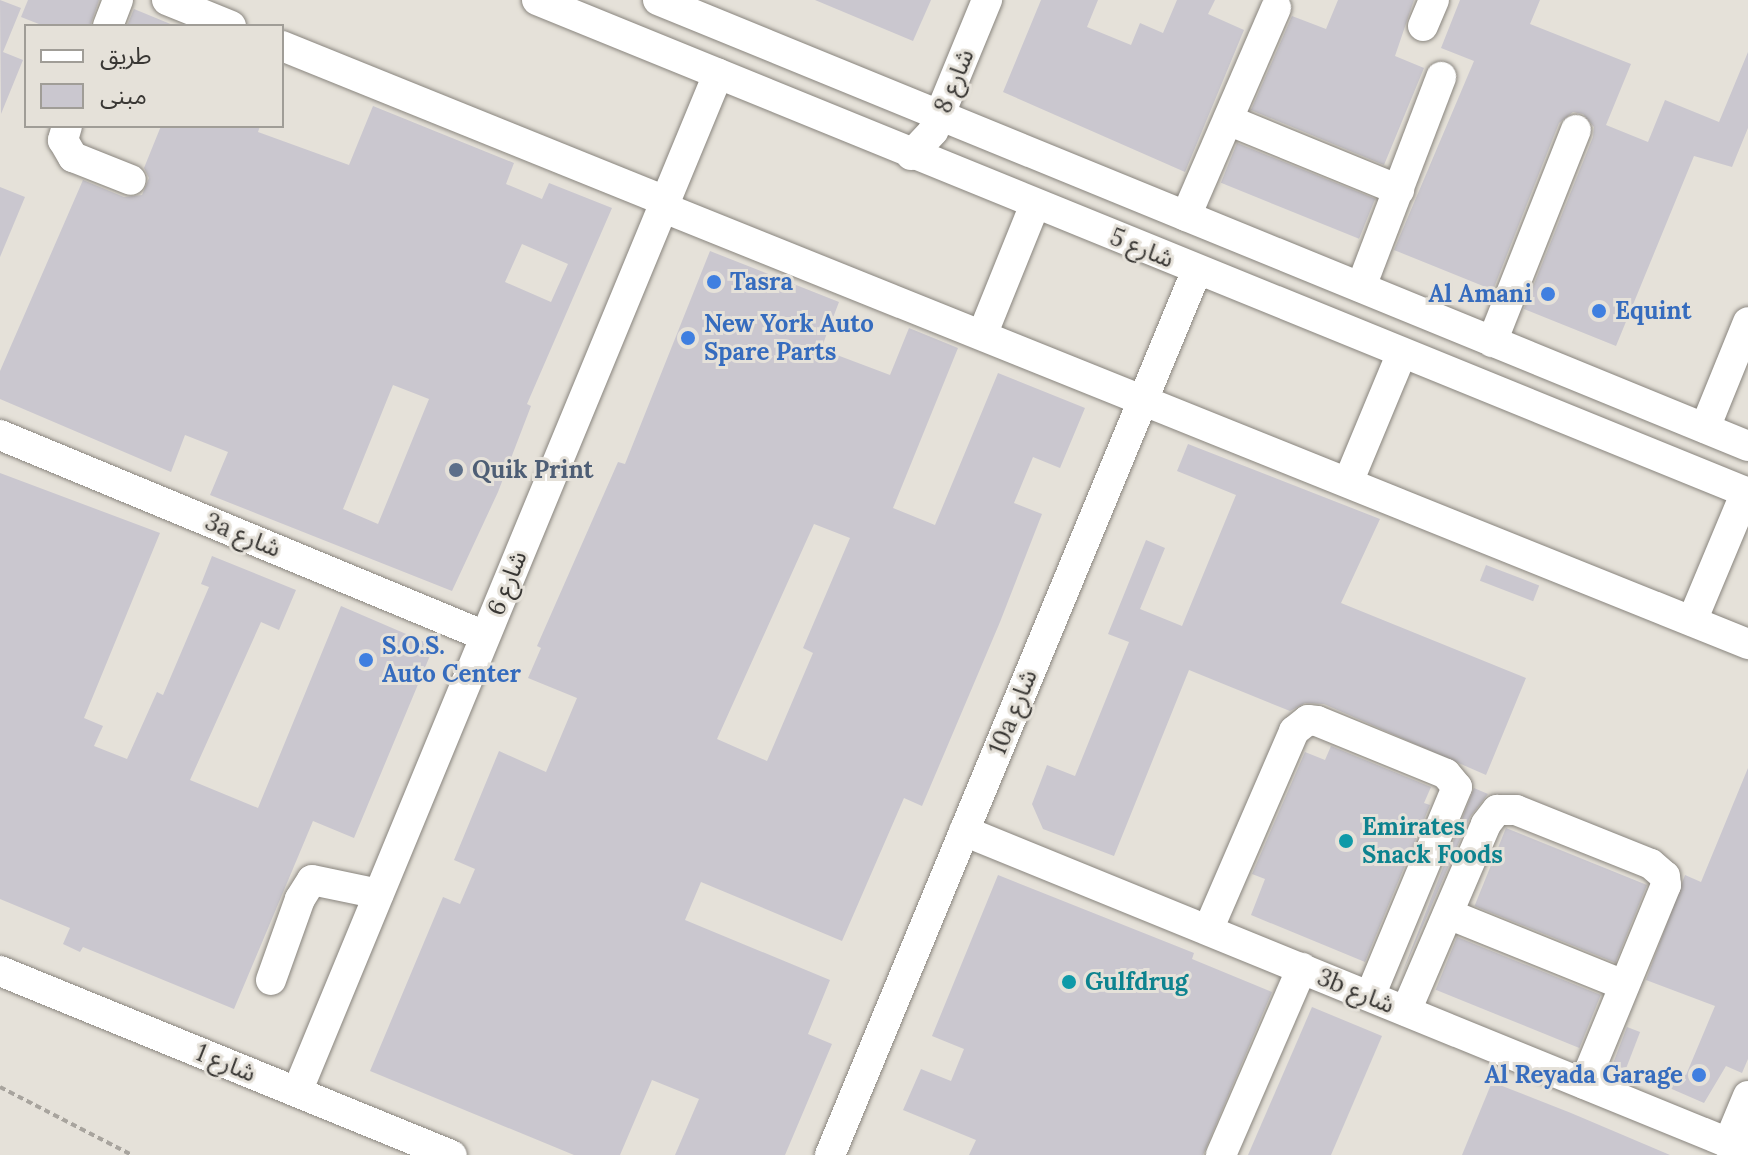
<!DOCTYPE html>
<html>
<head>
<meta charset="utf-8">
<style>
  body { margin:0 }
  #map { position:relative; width:1748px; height:1155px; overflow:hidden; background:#e5e1d9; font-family:Lora,"Noto Sans Arabic",serif }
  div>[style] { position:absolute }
  .building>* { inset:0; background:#cac7cf; transform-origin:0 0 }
  .path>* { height:4px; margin-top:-2px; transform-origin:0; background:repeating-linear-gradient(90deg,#a8a49e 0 6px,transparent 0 10px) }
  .roads { filter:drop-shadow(0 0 2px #89857e) drop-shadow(0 0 2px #89857e) }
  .minor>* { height:30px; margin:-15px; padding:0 15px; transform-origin:15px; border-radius:15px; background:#fff }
  .dots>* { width:22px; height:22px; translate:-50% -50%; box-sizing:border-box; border:4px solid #e5e1d9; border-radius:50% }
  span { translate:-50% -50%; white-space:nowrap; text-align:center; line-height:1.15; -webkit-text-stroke:6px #e5e1d9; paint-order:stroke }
  .street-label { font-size:24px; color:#393734 }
  .shop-label { font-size:24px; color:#366cbe; font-weight:700 }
  .left { translate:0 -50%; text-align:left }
  .right { translate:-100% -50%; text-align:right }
  .service-label { font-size:24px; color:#4e5e75; font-weight:700 }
  .culture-label { font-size:24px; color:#0d838f; font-weight:700 }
  .legend { position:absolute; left:24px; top:24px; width:260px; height:104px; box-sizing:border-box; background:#e5e1d9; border:2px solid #a09d97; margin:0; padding:10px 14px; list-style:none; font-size:24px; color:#393734 }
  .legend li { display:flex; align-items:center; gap:16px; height:40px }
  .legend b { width:40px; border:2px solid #a09d97 }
</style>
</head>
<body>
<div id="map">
  <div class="building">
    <div style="clip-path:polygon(0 0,21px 8px,3px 52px,23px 60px,1px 114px)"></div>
    <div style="clip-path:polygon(28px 0,99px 0,90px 26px,44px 26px,21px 17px)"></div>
    <div style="clip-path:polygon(815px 0,931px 0,913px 41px)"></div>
    <div style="clip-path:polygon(1041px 0,1098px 0,1087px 27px,1131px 45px,1140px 23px,1163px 33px,1177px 0,1215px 0,1208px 14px,1244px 30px,1185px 172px,1003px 92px)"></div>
    <div style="clip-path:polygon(1338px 0,1414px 0,1395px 56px,1424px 68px,1384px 165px,1251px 110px,1292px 16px,1326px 29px)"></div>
    <div style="clip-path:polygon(1460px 0,1540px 0,1530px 24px,1631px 64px,1606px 125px,1648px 142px,1665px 100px,1719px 122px,1748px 52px,1748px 128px,1732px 167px,1694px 156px,1616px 346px,1524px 309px,1593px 137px,1594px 127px,1583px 114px,1573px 112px,1559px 123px,1493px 290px,1394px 250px,1474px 61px,1441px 48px)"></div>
    <div style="clip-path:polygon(134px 9px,173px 25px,173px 26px,127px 26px)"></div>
    <div style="clip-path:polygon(evenodd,373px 106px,514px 163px,506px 184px,542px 199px,549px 183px,612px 208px,527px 404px,531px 406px,498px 492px,452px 591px,210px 495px,228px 452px,185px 435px,171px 472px,0 399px,0 371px,83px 180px,124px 197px,142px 195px,149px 178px,144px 168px,161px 126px,260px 126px,258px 132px,349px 165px,373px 106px,522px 244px,568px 264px,551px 302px,505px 282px,522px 244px,373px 106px,393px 385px,429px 399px,378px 524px,343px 509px,393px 385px)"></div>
    <div style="left:1237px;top:143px;width:149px;height:43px;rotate:22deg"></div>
    <div style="clip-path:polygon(0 187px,25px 197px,0 257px)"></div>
    <div style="clip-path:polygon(evenodd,710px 251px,839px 302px,821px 349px,890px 375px,909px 328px,958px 348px,893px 508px,935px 525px,998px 373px,1085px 408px,1060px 468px,1033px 457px,1014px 503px,1042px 514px,1000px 622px,922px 806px,904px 798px,842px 941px,701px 882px,685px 920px,830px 980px,808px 1034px,832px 1044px,785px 1155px,675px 1155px,699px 1099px,652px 1080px,620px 1155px,574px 1155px,370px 1071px,443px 897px,460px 904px,475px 869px,454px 860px,499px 751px,546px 772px,577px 698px,528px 678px,541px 648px,537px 646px,618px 462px,625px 464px,710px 251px,814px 524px,850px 538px,803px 648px,813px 653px,767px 761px,717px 739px,814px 524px)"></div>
    <div style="clip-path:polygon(1188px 444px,1380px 519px,1341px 603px,1526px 678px,1486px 775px,1324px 704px,1305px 703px,1290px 711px,1189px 670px,1114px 856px,1043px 829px,1032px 804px,1047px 765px,1075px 776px,1129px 642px,1108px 634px,1146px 540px,1165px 548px,1140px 609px,1182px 626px,1236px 495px,1177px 471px)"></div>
    <div style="clip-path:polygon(0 473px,160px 533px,84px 718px,103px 726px,94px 746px,127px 759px,157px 692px,163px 695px,209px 587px,201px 584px,212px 556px,296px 590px,279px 630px,261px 622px,190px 780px,258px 808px,341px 606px,434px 646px,354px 838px,313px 821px,234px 1009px,83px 947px,80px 952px,63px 944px,70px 928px,0 899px)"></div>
    <div style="left:1486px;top:565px;width:57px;height:17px;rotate:21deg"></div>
    <div style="clip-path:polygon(1331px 746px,1431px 787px,1424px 803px,1430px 805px,1365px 962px,1251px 915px,1265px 879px,1252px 874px,1305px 752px,1325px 760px)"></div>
    <div style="clip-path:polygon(1748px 768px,1748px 1059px,1742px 1073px,1726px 1066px,1704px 1103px,1658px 1083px,1665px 1067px,1686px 1075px,1715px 1006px,1646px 980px,1685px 875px,1701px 882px)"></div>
    <div style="clip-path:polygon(1474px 788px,1488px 794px,1470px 817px,1401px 976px)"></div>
    <div style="left:1506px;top:828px;width:152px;height:84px;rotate:22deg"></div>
    <div style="clip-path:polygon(998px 875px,1194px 953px,1192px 959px,1272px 992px,1203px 1155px,969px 1155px,976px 1140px,903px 1110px,921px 1069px,951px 1081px,964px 1049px,932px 1036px)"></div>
    <div style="left:1457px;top:937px;width:155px;height:57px;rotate:22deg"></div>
    <div style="clip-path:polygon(1312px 1007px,1382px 1036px,1331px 1155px,1248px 1155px)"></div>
    <div style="left:1627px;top:1027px;width:14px;height:40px;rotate:21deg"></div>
    <div style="clip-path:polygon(1492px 1082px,1571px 1113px,1670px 1155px,1462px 1155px)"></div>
  </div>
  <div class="path">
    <div style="left:0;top:1087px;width:148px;rotate:27.3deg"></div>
  </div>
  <div class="roads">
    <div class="minor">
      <div style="left:167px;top:0;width:69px;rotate:22.1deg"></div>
      <div style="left:537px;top:0;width:1308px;rotate:22.15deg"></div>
      <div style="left:658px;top:0;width:1178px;rotate:22.25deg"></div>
      <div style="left:108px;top:26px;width:28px;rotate:-69deg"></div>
      <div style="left:1423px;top:26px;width:28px;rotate:-67deg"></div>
      <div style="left:282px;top:46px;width:413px;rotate:22deg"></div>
      <div style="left:1228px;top:120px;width:185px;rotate:22.3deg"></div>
      <div style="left:67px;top:126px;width:15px;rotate:106deg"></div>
      <div style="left:63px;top:140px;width:20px;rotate:60deg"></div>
      <div style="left:73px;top:157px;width:62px;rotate:21.6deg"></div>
      <div style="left:911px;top:155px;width:33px;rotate:-47deg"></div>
      <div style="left:933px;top:131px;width:142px;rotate:-67.6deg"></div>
      <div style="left:662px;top:207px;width:1171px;rotate:21.92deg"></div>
      <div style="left:1186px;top:216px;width:227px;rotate:-66.6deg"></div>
      <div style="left:1361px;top:287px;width:225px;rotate:-69.1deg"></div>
      <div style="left:983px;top:333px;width:139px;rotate:-68deg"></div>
      <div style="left:1492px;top:342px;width:228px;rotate:-68.4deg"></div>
      <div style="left:1705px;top:428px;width:114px;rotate:-67.9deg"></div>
      <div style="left:0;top:435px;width:525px;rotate:22.51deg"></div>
      <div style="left:1349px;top:480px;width:135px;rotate:-67.4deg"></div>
      <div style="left:1692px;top:621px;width:140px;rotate:-67.3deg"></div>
      <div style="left:964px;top:831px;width:847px;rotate:22.2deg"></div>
      <div style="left:1448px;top:914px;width:190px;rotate:22deg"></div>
      <div style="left:1208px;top:930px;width:217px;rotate:-66.6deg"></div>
      <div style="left:1294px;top:731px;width:18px;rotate:-38deg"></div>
      <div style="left:1308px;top:720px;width:9px;rotate:6deg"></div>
      <div style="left:1317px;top:721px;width:139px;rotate:22.3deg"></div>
      <div style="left:1446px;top:774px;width:17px;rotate:50deg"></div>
      <div style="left:1457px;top:787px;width:226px;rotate:112.6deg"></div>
      <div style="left:0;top:971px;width:488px;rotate:22.2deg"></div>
      <div style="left:271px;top:980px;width:86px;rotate:-70.3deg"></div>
      <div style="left:300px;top:899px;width:22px;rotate:-58deg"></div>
      <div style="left:312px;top:880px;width:68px;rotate:11.8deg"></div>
      <div style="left:1406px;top:1011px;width:203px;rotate:-66.8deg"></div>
      <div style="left:1486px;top:824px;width:18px;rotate:-52deg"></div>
      <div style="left:1497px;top:810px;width:19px"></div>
      <div style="left:1516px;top:810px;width:145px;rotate:21.8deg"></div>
      <div style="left:1651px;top:864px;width:18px;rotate:41deg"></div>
      <div style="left:1665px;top:876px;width:9px;rotate:84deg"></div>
      <div style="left:1666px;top:885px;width:215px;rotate:112.4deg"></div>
      <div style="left:297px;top:1092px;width:1102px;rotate:-67.53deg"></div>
      <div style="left:1728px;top:1144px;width:52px;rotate:-67.4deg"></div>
      <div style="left:830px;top:1155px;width:958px;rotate:-67.48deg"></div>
      <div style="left:1221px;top:1155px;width:204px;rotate:-66.6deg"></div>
    </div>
  </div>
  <div class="dots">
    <div style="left:714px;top:282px;background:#3f7fe0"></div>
    <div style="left:1548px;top:294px;background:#3f7fe0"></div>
    <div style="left:1599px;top:311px;background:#3f7fe0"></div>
    <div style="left:688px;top:338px;background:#3f7fe0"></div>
    <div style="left:456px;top:470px;background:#5c6f8a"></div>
    <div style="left:366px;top:660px;background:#3f7fe0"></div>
    <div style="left:1346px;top:841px;background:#0f9aa8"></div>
    <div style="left:1069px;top:982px;background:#0f9aa8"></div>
    <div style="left:1699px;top:1075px;background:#3f7fe0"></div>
  </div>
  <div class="street-label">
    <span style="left:954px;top:81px;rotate:-68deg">شارع 8</span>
    <span style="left:1142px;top:248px;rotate:22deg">شارع 5</span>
    <span style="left:243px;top:535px;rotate:22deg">3a شارع</span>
    <span style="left:507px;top:583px;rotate:-68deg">شارع 6</span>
    <span style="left:1013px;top:712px;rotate:-68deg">10a شارع</span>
    <span style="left:1356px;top:991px;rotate:22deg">3b شارع</span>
    <span style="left:226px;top:1063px;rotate:22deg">شارع 1</span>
  </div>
  <div class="shop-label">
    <span class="left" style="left:730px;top:282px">Tasra</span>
    <span class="right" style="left:1532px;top:294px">Al Amani</span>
    <span class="left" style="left:1615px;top:311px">Equint</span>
    <span class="left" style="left:704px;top:338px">New York Auto<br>Spare Parts</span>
    <span class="left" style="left:382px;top:660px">S.O.S.<br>Auto Center</span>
    <span class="right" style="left:1683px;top:1075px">Al Reyada Garage</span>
  </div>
  <div class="service-label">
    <span class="left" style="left:472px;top:470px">Quik Print</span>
  </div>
  <div class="culture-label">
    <span class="left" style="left:1362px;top:841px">Emirates<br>Snack Foods</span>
    <span class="left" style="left:1085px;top:982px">Gulfdrug</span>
  </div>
  <ul class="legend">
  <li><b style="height:10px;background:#fff"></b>طريق</li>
  <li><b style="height:22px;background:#cac7cf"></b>مبنى</li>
  </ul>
</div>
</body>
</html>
